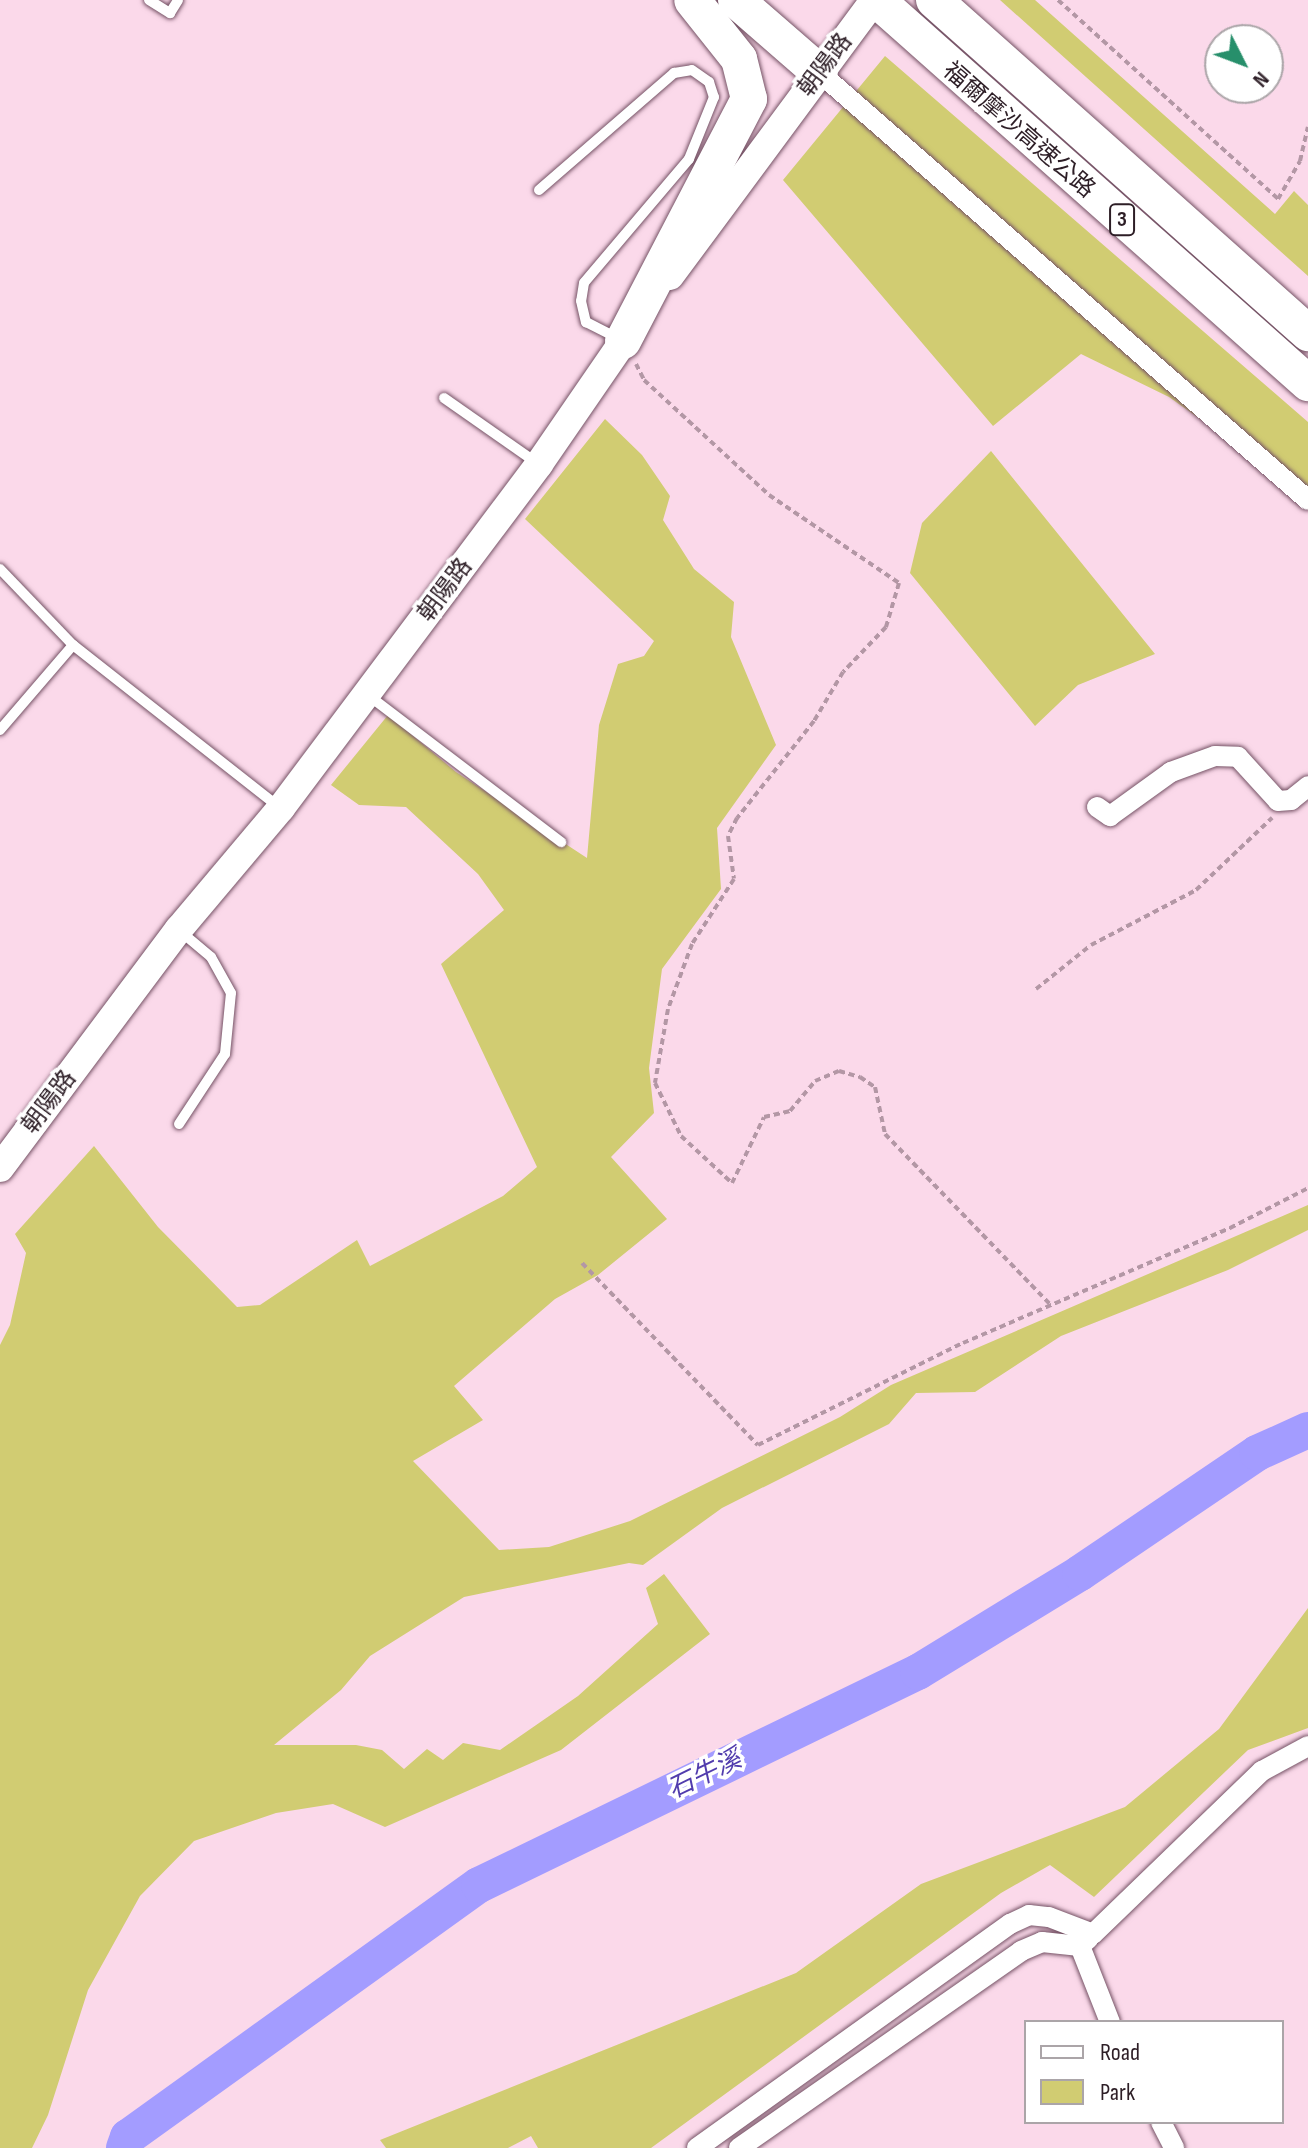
<!DOCTYPE html>
<html>
<head>
<meta charset="utf-8">
<style>
  body { margin:0 }
  #map { position:relative; width:1308px; height:2148px; overflow:hidden; background:#fbd9ea; font-family:"Sofia Sans Condensed","Noto Sans TC",sans-serif }
  div>[style] { position:absolute }
  .green>* { inset:0; background:#d1cc72 }
  .river>* { height:36px; margin:-18px; padding:0 18px; transform-origin:18px; border-radius:18px; background:#a39cff }
  .path>* { height:4px; margin-top:-2px; transform-origin:0; background:repeating-linear-gradient(90deg,#b397a5 0 6px,transparent 0 10px) }
  .roads { filter:drop-shadow(0 0 2px #755265) drop-shadow(0 0 2px #755265) }
  .service>* { height:10px; margin:-5px; padding:0 5px; transform-origin:5px; border-radius:5px; background:#fff }
  .minor>* { height:20px; margin:-10px; padding:0 10px; transform-origin:10px; border-radius:10px; background:#fff }
  .secondary>* { height:28px; margin:-14px; padding:0 14px; transform-origin:14px; border-radius:14px; background:#fff }
  .motorway>* { height:36px; margin:-18px; padding:0 18px; transform-origin:18px; border-radius:18px; background:#fff }
  span { translate:-50% -50%; white-space:nowrap; text-align:center; line-height:1.15; -webkit-text-stroke:7px #fff; paint-order:stroke }
  .shield-label span { padding:2px 6px; background:#fff; border:2px solid; border-radius:6px; -webkit-text-stroke-width:0 }
  .shield-label { font-size:22px; color:#2d1e26; font-weight:700 }
  .street-label { font-size:24px; color:#2d1e26 }
  .water-label { font-size:26px; color:#513cad; font-style:italic }
  .legend { position:absolute; left:1024px; top:2020px; width:260px; height:104px; box-sizing:border-box; background:#fff; border:2px solid #aba5a8; margin:0; padding:10px 14px; list-style:none; font-size:24px; color:#2d1e26 }
  .legend li { display:flex; align-items:center; gap:16px; height:40px }
  .legend b { width:40px; border:2px solid #aba5a8 }
  .north { position:absolute; left:1204px; top:24px; width:80px; height:80px; box-sizing:border-box; background:#fff; border:2px solid #aba5a8; border-radius:50%; rotate:132deg; font-size:22px; font-weight:700; line-height:32px; text-align:center; color:#2d1e26 }
  .north::after { content:''; display:block; margin:auto; width:28px; height:36px; background:#278f6b; clip-path:polygon(50% 0,100% 100%,50% 72%,0 100%) }
</style>
</head>
<body>
<div id="map">
  <div class="green">
    <div style="clip-path:polygon(1000px 0,1035px 0,1275px 214px,1294px 191px,1308px 205px,1308px 276px)"></div>
    <div style="clip-path:polygon(885px 56px,1308px 422px,1308px 496px,1169px 397px,1081px 354px,993px 426px,783px 180px)"></div>
    <div style="clip-path:polygon(605px 419px,642px 455px,670px 496px,663px 520px,694px 569px,734px 602px,731px 637px,776px 745px,717px 828px,721px 889px,662px 969px,649px 1068px,654px 1113px,611px 1157px,667px 1219px,598px 1275px,555px 1299px,454px 1386px,483px 1420px,413px 1461px,499px 1550px,549px 1547px,630px 1521px,840px 1417px,891px 1385px,1308px 1205px,1308px 1230px,1228px 1270px,1061px 1336px,975px 1392px,916px 1393px,889px 1424px,722px 1508px,643px 1565px,629px 1563px,464px 1597px,370px 1656px,341px 1690px,274px 1745px,356px 1745px,382px 1750px,404px 1769px,427px 1749px,443px 1760px,463px 1743px,500px 1750px,578px 1696px,658px 1624px,646px 1588px,664px 1574px,710px 1634px,561px 1750px,385px 1827px,333px 1804px,276px 1813px,194px 1841px,140px 1896px,88px 1990px,48px 2115px,32px 2148px,0 2148px,0 1345px,10px 1325px,26px 1253px,15px 1234px,94px 1146px,158px 1227px,237px 1307px,260px 1305px,357px 1240px,370px 1266px,503px 1196px,537px 1167px,441px 964px,504px 910px,478px 874px,406px 807px,359px 805px,331px 785px,388px 715px,456px 772px,587px 858px,599px 725px,618px 664px,644px 656px,654px 641px,525px 519px)"></div>
    <div style="clip-path:polygon(991px 451px,1155px 654px,1078px 685px,1035px 726px,910px 573px,922px 523px)"></div>
    <div style="clip-path:polygon(1308px 1608px,1308px 1728px,1248px 1750px,1094px 1897px,1050px 1865px,1001px 1893px,651px 2148px,538px 2148px,531px 2136px,508px 2148px,386px 2148px,380px 2140px,796px 1973px,921px 1884px,1125px 1807px,1219px 1729px)"></div>
  </div>
  <div class="river">
    <div style="left:124px;top:2148px;width:12px;rotate:-70deg"></div>
    <div style="left:128px;top:2137px;width:432px;rotate:-35.7deg"></div>
    <div style="left:479px;top:1885px;width:488px;rotate:-25.9deg"></div>
    <div style="left:918px;top:1672px;width:190px;rotate:-31.4deg"></div>
    <div style="left:1080px;top:1573px;width:214px;rotate:-34.1deg"></div>
    <div style="left:1257px;top:1453px;width:56px;rotate:-24.3deg"></div>
  </div>
  <div class="path">
    <div style="left:1058px;top:0;width:297px;rotate:42.1deg"></div>
    <div style="left:1278px;top:199px;width:44px;rotate:-59.9deg"></div>
    <div style="left:1300px;top:161px;width:35px;rotate:-77deg"></div>
    <div style="left:636px;top:364px;width:18px;rotate:63deg"></div>
    <div style="left:644px;top:380px;width:170px;rotate:42.6deg"></div>
    <div style="left:769px;top:495px;width:157px;rotate:34.1deg"></div>
    <div style="left:899px;top:583px;width:46px;rotate:106.5deg"></div>
    <div style="left:886px;top:627px;width:62px;rotate:133.7deg"></div>
    <div style="left:843px;top:672px;width:57px;rotate:120.6deg"></div>
    <div style="left:814px;top:721px;width:124px;rotate:128.4deg"></div>
    <div style="left:737px;top:818px;width:20px;rotate:117deg"></div>
    <div style="left:728px;top:836px;width:43px;rotate:82.1deg"></div>
    <div style="left:734px;top:879px;width:77px;rotate:122.9deg"></div>
    <div style="left:692px;top:944px;width:69px;rotate:110.3deg"></div>
    <div style="left:668px;top:1009px;width:75px;rotate:100deg"></div>
    <div style="left:655px;top:1083px;width:59px;rotate:63.9deg"></div>
    <div style="left:681px;top:1136px;width:69px;rotate:42.7deg"></div>
    <div style="left:732px;top:1183px;width:73px;rotate:-64.1deg"></div>
    <div style="left:764px;top:1117px;width:27px;rotate:-13deg"></div>
    <div style="left:790px;top:1111px;width:39px;rotate:-50deg"></div>
    <div style="left:815px;top:1081px;width:26px;rotate:-23deg"></div>
    <div style="left:839px;top:1071px;width:22px;rotate:16deg"></div>
    <div style="left:860px;top:1077px;width:18px;rotate:34deg"></div>
    <div style="left:875px;top:1087px;width:48px;rotate:78deg"></div>
    <div style="left:885px;top:1134px;width:237px;rotate:45.9deg"></div>
    <div style="left:1036px;top:989px;width:70px;rotate:-38.7deg"></div>
    <div style="left:1091px;top:945px;width:119px;rotate:-27.6deg"></div>
    <div style="left:1196px;top:890px;width:105px;rotate:-43.5deg"></div>
    <div style="left:582px;top:1263px;width:253px;rotate:46deg"></div>
    <div style="left:758px;top:1445px;width:229px;rotate:-26.5deg"></div>
    <div style="left:963px;top:1343px;width:291px;rotate:-23.3deg"></div>
    <div style="left:1230px;top:1228px;width:88px;rotate:-27.1deg"></div>
  </div>
  <div class="roads">
    <div class="service">
      <div style="left:149px;top:0;width:25px;rotate:32deg"></div>
      <div style="left:170px;top:13px;width:15px;rotate:-58deg"></div>
      <div style="left:539px;top:190px;width:179px;rotate:-40.9deg"></div>
      <div style="left:674px;top:73px;width:18px;rotate:-9deg"></div>
      <div style="left:692px;top:70px;width:21px;rotate:35deg"></div>
      <div style="left:709px;top:82px;width:16px;rotate:72deg"></div>
      <div style="left:714px;top:97px;width:67px;rotate:112deg"></div>
      <div style="left:689px;top:159px;width:162px;rotate:130.3deg"></div>
      <div style="left:584px;top:283px;width:18px;rotate:99deg"></div>
      <div style="left:581px;top:301px;width:22px;rotate:77deg"></div>
      <div style="left:586px;top:322px;width:35px;rotate:27deg"></div>
      <div style="left:444px;top:398px;width:113px;rotate:35deg"></div>
      <div style="left:0;top:569px;width:105px;rotate:46.2deg"></div>
      <div style="left:73px;top:645px;width:262px;rotate:38.2deg"></div>
      <div style="left:368px;top:695px;width:243px;rotate:37.3deg"></div>
      <div style="left:0;top:730px;width:112px;rotate:-49.3deg"></div>
      <div style="left:179px;top:1124px;width:84px;rotate:-56.7deg"></div>
      <div style="left:225px;top:1054px;width:61px;rotate:-84.4deg"></div>
      <div style="left:231px;top:993px;width:41px;rotate:-119.1deg"></div>
      <div style="left:211px;top:957px;width:40px;rotate:-140deg"></div>
    </div>
    <div class="minor">
      <div style="left:820px;top:73px;width:648px;rotate:41.19deg"></div>
      <div style="left:1097px;top:807px;width:16px;rotate:35deg"></div>
      <div style="left:1110px;top:816px;width:75px;rotate:-35.8deg"></div>
      <div style="left:1171px;top:772px;width:47px;rotate:-20deg"></div>
      <div style="left:1215px;top:756px;width:23px;rotate:2deg"></div>
      <div style="left:1238px;top:757px;width:59px;rotate:47.7deg"></div>
      <div style="left:1278px;top:801px;width:13px;rotate:-4deg"></div>
      <div style="left:1291px;top:800px;width:22px;rotate:-39deg"></div>
      <div style="left:1088px;top:1939px;width:11px;rotate:139deg"></div>
      <div style="left:1080px;top:1946px;width:82px;rotate:68.5deg"></div>
      <div style="left:1161px;top:2122px;width:29px;rotate:63deg"></div>
      <div style="left:697px;top:2148px;width:385px;rotate:-35.6deg"></div>
      <div style="left:1010px;top:1924px;width:21px;rotate:-25deg"></div>
      <div style="left:1029px;top:1915px;width:20px;rotate:6deg"></div>
      <div style="left:1049px;top:1917px;width:47px;rotate:21.1deg"></div>
      <div style="left:1093px;top:1934px;width:235px;rotate:-44deg"></div>
      <div style="left:1262px;top:1771px;width:52px;rotate:-28.5deg"></div>
      <div style="left:739px;top:2148px;width:344px;rotate:-34.9deg"></div>
      <div style="left:1021px;top:1951px;width:23px;rotate:-23deg"></div>
      <div style="left:1042px;top:1942px;width:38px;rotate:6deg"></div>
    </div>
    <div class="secondary">
      <div style="left:670px;top:276px;width:343px;rotate:-53.5deg"></div>
      <div style="left:0;top:1168px;width:299px;rotate:-53.2deg"></div>
      <div style="left:179px;top:929px;width:158px;rotate:-49.9deg"></div>
      <div style="left:281px;top:808px;width:430px;rotate:-53.1deg"></div>
      <div style="left:539px;top:464px;width:168px;rotate:-55.5deg"></div>
    </div>
    <div class="motorway">
      <div style="left:736px;top:0;width:111px;rotate:41deg"></div>
      <div style="left:877px;top:0;width:577px;rotate:41.63deg"></div>
      <div style="left:934px;top:0;width:501px;rotate:41.68deg"></div>
      <div style="left:623px;top:341px;width:273px;rotate:-62.5deg"></div>
      <div style="left:749px;top:99px;width:41px;rotate:-104deg"></div>
      <div style="left:739px;top:59px;width:75px;rotate:-128.5deg"></div>
    </div>
  </div>
  <div class="shield-label">
    <span style="left:1122px;top:220px">3</span>
  </div>
  <div class="street-label">
    <span style="left:825px;top:65px;rotate:-53deg">朝陽路</span>
    <span style="left:1019px;top:130px;rotate:41deg">福爾摩沙高速公路</span>
    <span style="left:445px;top:590px;rotate:-53deg">朝陽路</span>
    <span style="left:49px;top:1102px;rotate:-53deg">朝陽路</span>
  </div>
  <div class="water-label">
    <span style="left:705px;top:1775px;rotate:-26deg">石牛溪</span>
  </div>
  <ul class="legend">
  <li><b style="height:10px;background:#fff"></b>Road</li>
  <li><b style="height:22px;background:#d1cc72"></b>Park</li>
  </ul>
  <div class="north">N</div>
</div>
</body>
</html>
